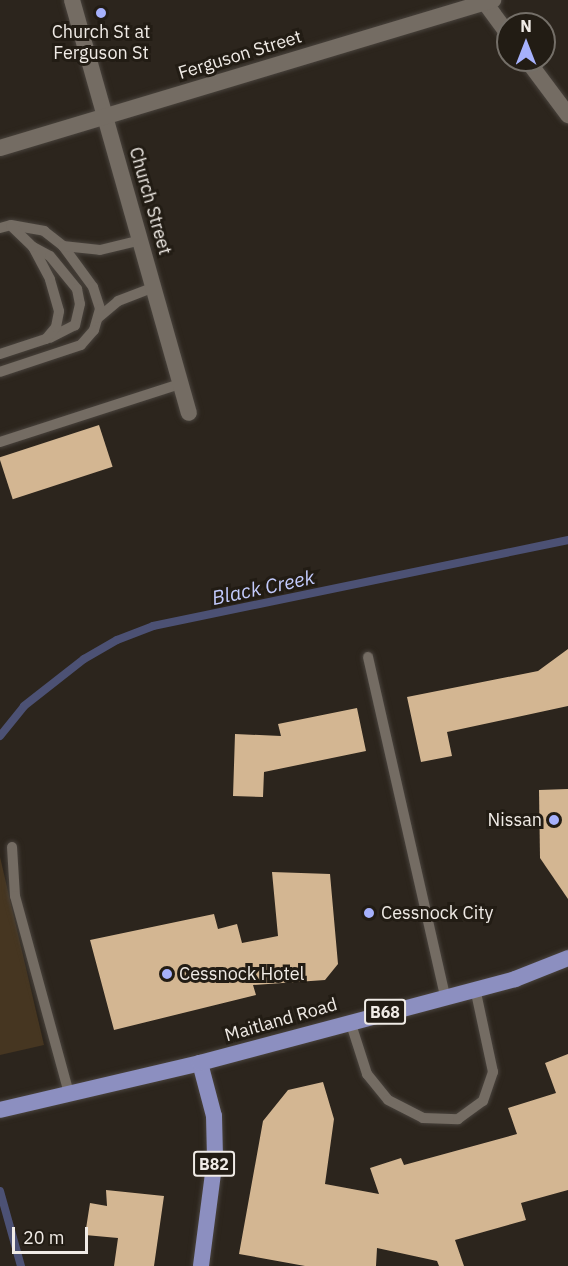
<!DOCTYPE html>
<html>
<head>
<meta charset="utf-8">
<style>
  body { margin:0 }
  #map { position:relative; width:568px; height:1266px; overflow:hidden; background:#2c251d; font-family:"IBM Plex Sans",sans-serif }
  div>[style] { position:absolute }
  .green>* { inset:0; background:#463621 }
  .stream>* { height:8px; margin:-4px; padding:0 4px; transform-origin:4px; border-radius:4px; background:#4c5174 }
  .building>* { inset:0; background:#d3b692; transform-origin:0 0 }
  .roads { filter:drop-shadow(0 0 2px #49433d) drop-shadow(0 0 2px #49433d) }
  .service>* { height:10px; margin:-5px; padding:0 5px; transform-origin:5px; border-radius:5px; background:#746c63 }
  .minor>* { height:16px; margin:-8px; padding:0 8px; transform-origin:8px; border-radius:8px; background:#746c63 }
  .tertiary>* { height:16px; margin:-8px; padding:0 8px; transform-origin:8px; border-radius:8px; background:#746c63 }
  .primary>* { height:16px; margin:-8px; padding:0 8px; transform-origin:8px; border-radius:8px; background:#8c8fc0 }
  .dots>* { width:16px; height:16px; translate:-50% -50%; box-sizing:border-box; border:3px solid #221c14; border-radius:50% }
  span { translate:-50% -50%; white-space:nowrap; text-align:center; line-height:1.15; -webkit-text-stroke:6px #221c14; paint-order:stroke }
  .shield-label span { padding:2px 4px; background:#221c14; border:2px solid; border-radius:4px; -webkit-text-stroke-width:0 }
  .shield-label { font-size:16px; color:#f0ebe6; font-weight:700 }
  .poi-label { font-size:18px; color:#f0ebe6 }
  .right { translate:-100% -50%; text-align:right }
  .left { translate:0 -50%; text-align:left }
  .street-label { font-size:18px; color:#f0ebe6 }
  .water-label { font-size:20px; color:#c3cbfd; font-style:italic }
  .north { position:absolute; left:496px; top:12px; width:60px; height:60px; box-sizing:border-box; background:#221c14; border:2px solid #746f68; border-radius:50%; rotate:0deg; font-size:16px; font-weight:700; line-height:24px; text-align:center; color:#f0ebe6 }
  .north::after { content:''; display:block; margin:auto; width:21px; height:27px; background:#a6b1fc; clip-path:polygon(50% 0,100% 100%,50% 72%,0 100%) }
  .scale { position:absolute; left:12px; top:1227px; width:76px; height:27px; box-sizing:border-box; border:3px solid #f0ebe6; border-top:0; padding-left:8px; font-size:18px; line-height:21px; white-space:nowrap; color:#f0ebe6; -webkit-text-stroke:4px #221c14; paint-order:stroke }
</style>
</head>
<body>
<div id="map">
  <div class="green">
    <div style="clip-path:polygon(0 857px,44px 1045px,0 1055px)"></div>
  </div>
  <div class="stream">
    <div style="left:0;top:736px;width:38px;rotate:-51deg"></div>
    <div style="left:24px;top:706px;width:76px;rotate:-38.1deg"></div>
    <div style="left:84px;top:659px;width:38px;rotate:-30deg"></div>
    <div style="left:117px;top:640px;width:39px;rotate:-21deg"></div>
    <div style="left:153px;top:626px;width:424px;rotate:-11.7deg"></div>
    <div style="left:0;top:1191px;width:78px;rotate:74.4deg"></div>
  </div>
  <div class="building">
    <div style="left:99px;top:425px;width:44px;height:105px;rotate:72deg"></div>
    <div style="clip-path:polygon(568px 649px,568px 706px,447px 732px,452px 756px,421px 762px,407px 697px,538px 671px)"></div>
    <div style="clip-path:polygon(357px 708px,366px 751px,264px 772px,263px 797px,233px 796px,235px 734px,281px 736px,278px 724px)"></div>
    <div style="clip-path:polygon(568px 789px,568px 899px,540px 858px,539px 790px)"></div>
    <div style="clip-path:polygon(272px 872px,330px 874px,338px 964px,325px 980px,253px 985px,256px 995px,114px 1030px,90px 940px,214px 914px,218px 929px,237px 924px,242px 943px,278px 936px)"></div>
    <div style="clip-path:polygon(568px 1054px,568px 1190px,521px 1203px,526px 1220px,455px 1240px,464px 1266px,439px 1266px,437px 1261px,377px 1248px,376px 1266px,305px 1266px,239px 1254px,263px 1121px,288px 1090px,323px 1082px,334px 1119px,325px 1184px,379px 1194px,370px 1168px,401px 1158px,404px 1165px,517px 1134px,508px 1108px,556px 1093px,545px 1063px)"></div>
    <div style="clip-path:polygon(106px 1190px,164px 1196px,154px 1266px,114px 1266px,118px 1238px,85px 1235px,90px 1203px,107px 1206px)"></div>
  </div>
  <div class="roads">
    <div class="service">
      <div style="left:0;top:228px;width:11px;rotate:-15deg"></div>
      <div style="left:11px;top:225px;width:34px;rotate:10deg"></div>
      <div style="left:44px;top:231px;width:24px;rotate:38deg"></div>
      <div style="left:63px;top:246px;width:51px;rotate:53.8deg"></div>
      <div style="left:93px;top:287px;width:23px;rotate:72deg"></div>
      <div style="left:100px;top:309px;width:22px;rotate:106deg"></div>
      <div style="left:94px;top:330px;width:20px;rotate:131deg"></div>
      <div style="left:81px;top:345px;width:85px;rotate:161.6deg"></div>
      <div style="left:63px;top:246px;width:37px;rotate:6deg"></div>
      <div style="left:100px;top:250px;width:42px;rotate:-13.7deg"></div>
      <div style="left:33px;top:247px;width:19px;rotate:28deg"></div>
      <div style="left:50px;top:256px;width:43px;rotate:50.7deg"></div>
      <div style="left:77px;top:289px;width:15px;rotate:79deg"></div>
      <div style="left:80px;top:304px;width:22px;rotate:103deg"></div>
      <div style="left:75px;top:325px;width:28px;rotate:153deg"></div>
      <div style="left:98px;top:318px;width:26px;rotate:-40deg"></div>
      <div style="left:118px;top:301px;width:40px;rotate:-21deg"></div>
      <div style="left:0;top:354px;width:48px;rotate:-18.1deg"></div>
      <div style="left:46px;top:339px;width:16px;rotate:-50deg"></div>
      <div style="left:56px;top:327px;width:16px;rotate:-79deg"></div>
      <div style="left:59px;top:311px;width:33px;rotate:-106deg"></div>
      <div style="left:50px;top:279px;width:36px;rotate:-118deg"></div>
      <div style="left:33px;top:247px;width:30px;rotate:-136deg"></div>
      <div style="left:0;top:442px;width:189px;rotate:-17.9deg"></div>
      <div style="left:368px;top:657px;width:348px;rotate:77.2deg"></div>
      <div style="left:12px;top:847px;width:49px;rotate:86.5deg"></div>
      <div style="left:15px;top:896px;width:204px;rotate:74.7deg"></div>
      <div style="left:350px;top:1021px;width:56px;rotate:72.2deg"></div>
      <div style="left:367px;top:1074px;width:33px;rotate:51deg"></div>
      <div style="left:388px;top:1100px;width:39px;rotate:27deg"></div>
      <div style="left:423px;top:1118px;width:35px;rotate:2deg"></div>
      <div style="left:458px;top:1119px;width:31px;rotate:-36deg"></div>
      <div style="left:483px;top:1101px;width:31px;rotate:-71deg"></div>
      <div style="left:493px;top:1072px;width:86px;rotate:-102.1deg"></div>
    </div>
    <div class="minor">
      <div style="left:72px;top:0;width:429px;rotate:74.2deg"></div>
      <div style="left:483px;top:0;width:42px;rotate:53.7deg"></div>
      <div style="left:527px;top:60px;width:69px;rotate:53.3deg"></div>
    </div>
    <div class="tertiary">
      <div style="left:0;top:148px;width:515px;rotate:-16.71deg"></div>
    </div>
    <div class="primary">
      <div style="left:200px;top:1063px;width:55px;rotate:75.2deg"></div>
      <div style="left:214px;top:1116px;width:42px;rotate:88.6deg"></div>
      <div style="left:215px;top:1158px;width:109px;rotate:97.4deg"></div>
      <div style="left:0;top:1110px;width:205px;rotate:-13.2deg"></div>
      <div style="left:200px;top:1063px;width:326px;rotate:-14.9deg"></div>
      <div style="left:515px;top:979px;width:57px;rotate:-21.6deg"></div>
    </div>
  </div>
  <div class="dots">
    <div style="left:101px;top:13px;background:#a6b1fc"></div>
    <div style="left:554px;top:820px;background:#a6b1fc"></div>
    <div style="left:369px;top:913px;background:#a6b1fc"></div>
    <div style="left:167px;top:974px;background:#a6b1fc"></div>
  </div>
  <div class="shield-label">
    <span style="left:385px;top:1012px">B68</span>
    <span style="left:214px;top:1164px">B82</span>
  </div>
  <div class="poi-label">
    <span style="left:101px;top:43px">Church St at<br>Ferguson St</span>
    <span class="right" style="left:542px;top:820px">Nissan</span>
    <span class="left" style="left:381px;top:913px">Cessnock City</span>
    <span class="left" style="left:179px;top:974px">Cessnock Hotel</span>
  </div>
  <div class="street-label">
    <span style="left:240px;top:55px;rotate:-17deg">Ferguson Street</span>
    <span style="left:150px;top:201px;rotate:74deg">Church Street</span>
    <span style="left:281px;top:1020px;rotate:-16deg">Maitland Road</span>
  </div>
  <div class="water-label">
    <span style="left:263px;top:587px;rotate:-12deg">Black Creek</span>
  </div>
  <div class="north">N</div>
  <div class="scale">20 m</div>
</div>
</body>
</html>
